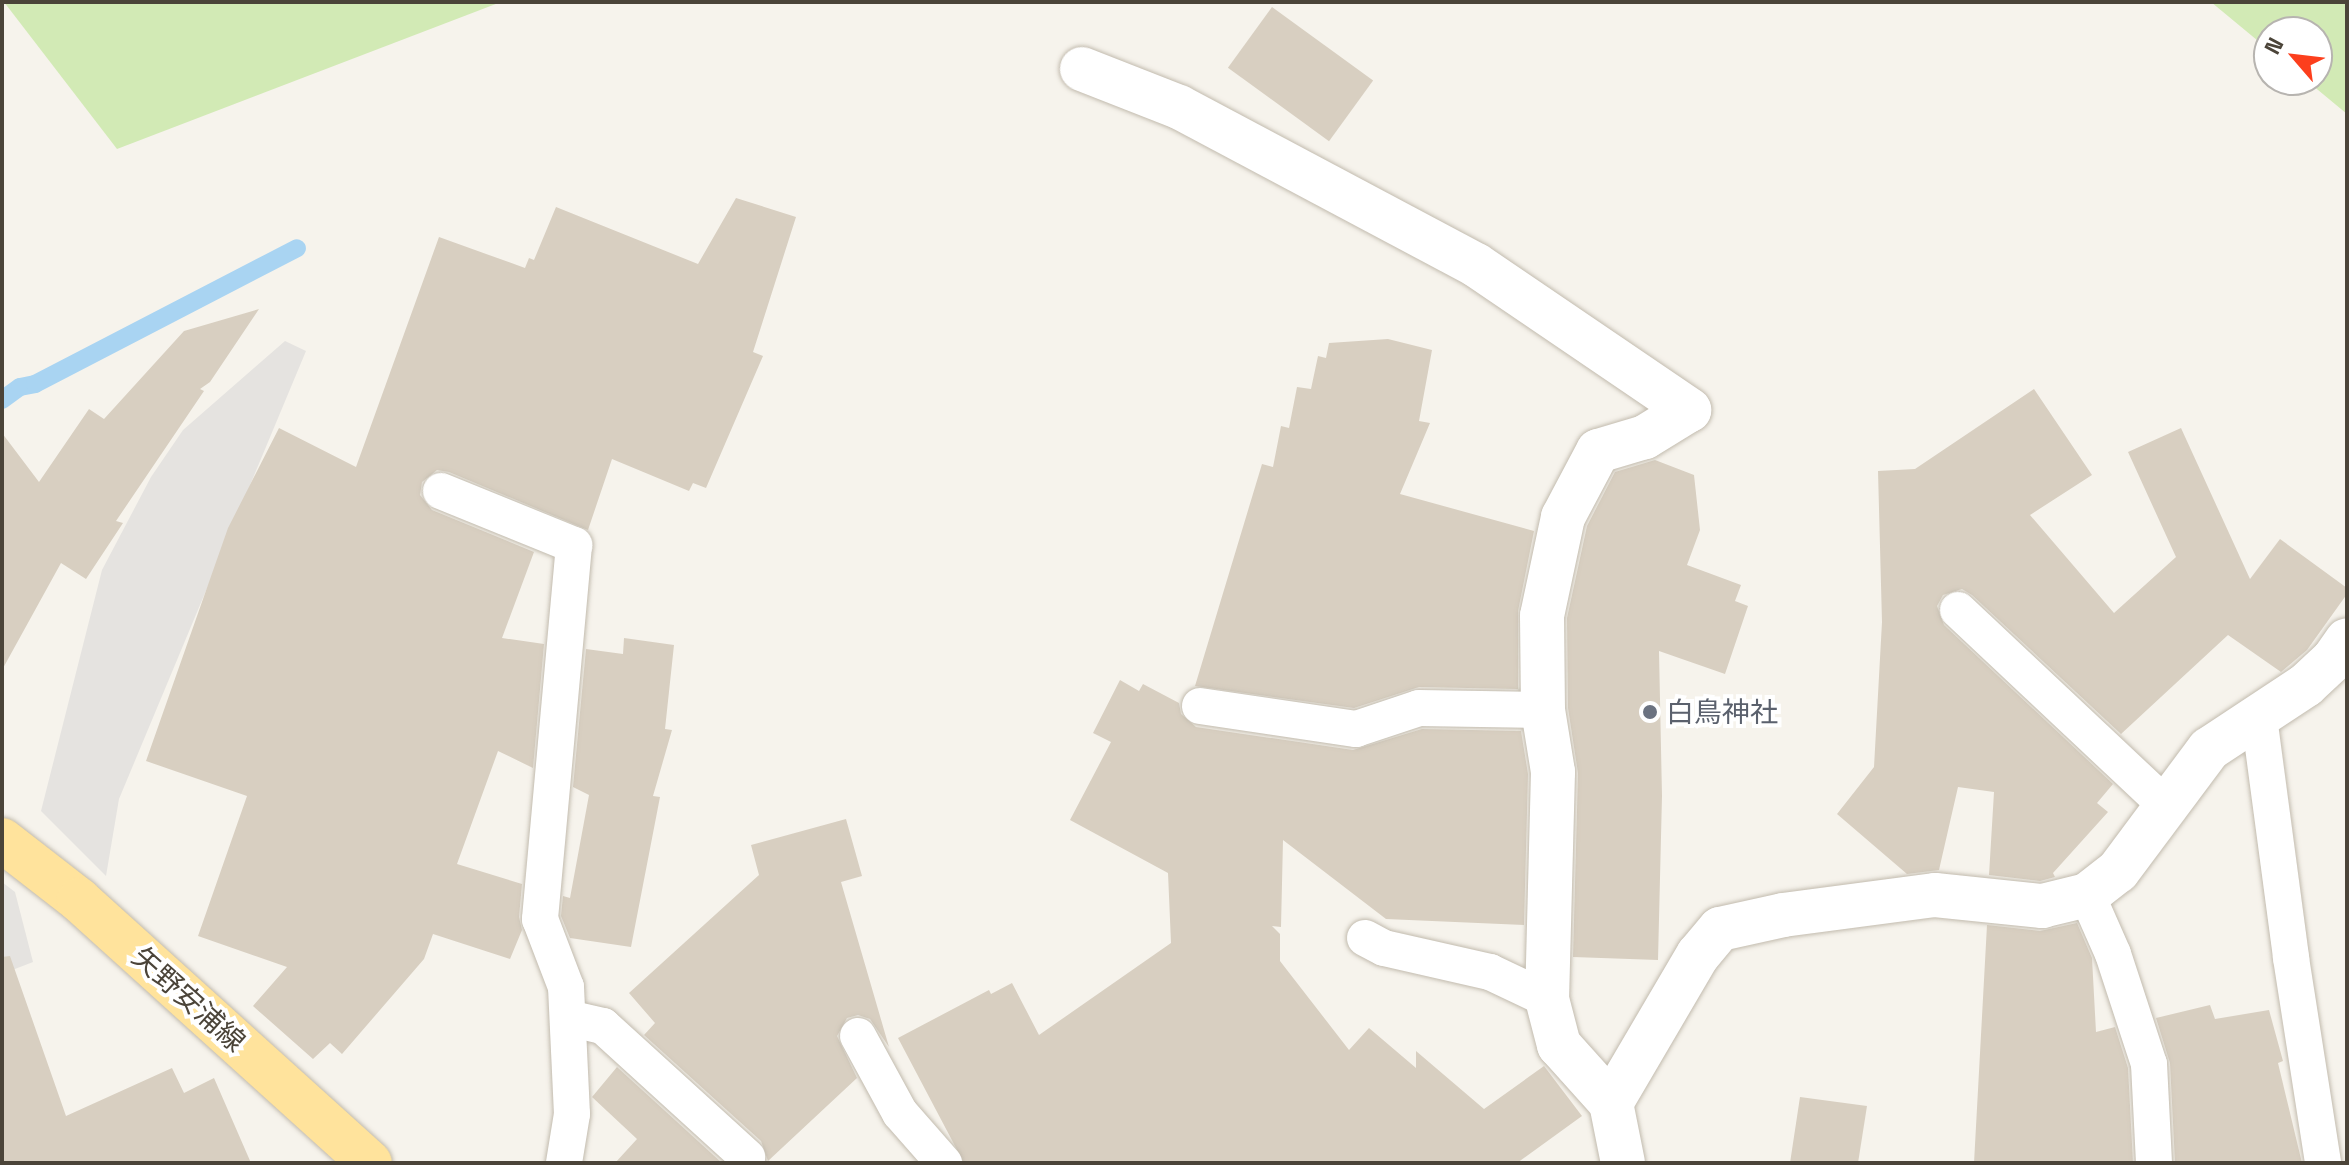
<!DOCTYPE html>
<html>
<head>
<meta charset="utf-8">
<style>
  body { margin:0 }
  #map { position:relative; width:2349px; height:1165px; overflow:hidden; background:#f6f3ec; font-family:"Space Grotesk","Noto Sans JP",sans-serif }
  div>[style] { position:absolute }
  .green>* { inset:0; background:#d2eab5 }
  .parking>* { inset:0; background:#e5e3e0 }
  .stream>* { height:18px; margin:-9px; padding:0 9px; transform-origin:9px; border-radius:9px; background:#a9d4f2 }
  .building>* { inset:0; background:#d8cfc1; transform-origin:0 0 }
  .roads { filter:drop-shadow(0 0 2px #c2bbae) drop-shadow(0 0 2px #c2bbae) }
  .lane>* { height:36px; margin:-18px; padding:0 18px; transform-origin:18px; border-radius:18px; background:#fff }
  .street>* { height:44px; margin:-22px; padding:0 22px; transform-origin:22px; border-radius:22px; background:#fff }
  .primary>* { height:44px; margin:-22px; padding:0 22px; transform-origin:22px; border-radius:22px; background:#ffe39c }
  .dots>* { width:22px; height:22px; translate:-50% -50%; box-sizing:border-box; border:4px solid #fff; border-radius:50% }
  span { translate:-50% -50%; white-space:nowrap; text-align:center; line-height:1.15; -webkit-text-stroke:8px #fff; paint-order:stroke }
  .worship-label { font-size:28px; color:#5b616d }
  .left { translate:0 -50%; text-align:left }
  .street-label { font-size:28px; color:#4b4439 }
  .frame { position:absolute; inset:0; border:4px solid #4b4439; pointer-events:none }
  .north { position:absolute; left:2253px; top:16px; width:80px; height:80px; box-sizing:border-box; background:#fff; border:2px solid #b7b4b0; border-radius:50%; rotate:298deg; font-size:22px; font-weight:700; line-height:32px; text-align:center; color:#4b4439 }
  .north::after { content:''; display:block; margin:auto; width:28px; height:36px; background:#fc3f1d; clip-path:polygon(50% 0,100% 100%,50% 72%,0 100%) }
</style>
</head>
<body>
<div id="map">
  <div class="green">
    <div style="clip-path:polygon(4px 2px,501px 2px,117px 149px)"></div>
    <div style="clip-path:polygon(2211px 2px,2347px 2px,2347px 114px,2306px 80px,2317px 80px,2317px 32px,2269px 32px,2269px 50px)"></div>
  </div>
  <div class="parking">
    <div style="clip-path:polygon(285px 341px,306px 351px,119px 799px,106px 876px,41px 811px,102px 570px,151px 477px,183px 430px)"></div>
    <div style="clip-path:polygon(2px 882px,15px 892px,33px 962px,2px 974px)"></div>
  </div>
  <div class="stream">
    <div style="left:2px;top:400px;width:22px;rotate:-36deg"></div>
    <div style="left:20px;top:387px;width:15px;rotate:-11deg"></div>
    <div style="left:35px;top:384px;width:295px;rotate:-27.4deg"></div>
  </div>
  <div class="building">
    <div style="left:1272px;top:7px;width:125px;height:75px;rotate:36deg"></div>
    <div style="clip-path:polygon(736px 198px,796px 217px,753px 352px,763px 356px,706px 488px,693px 483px,689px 491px,612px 459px,588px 530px,449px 472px,437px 470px,422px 482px,420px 495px,432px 510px,534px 552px,502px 638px,544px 644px,533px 768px,498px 751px,457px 864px,522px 884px,519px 917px,522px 930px,510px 959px,433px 934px,424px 959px,342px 1054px,330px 1043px,313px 1059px,253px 1006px,287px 967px,198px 936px,247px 796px,146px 761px,228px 528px,279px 428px,356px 467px,439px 237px,525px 268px,529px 258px,534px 260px,556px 207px,698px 264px)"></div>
    <div style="clip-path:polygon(259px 309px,210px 382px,200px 389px,204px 391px,116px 521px,123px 523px,86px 579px,61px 563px,2px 670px,2px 433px,39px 482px,89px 409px,104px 419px,184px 331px)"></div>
    <div style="clip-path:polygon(1388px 339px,1432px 350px,1419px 421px,1430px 423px,1400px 494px,1534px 531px,1518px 611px,1518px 689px,1419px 687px,1354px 708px,1195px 686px,1262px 464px,1273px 467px,1281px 426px,1289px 428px,1297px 387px,1311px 389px,1318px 356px,1326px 358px,1329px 343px)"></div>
    <div style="clip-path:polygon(2034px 389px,2092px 475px,2030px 515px,2114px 613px,2176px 557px,2128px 452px,2181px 428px,2250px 579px,2280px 539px,2347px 588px,2347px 594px,2307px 650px,2281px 672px,2228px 635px,2121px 734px,1972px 595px,1962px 589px,1943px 595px,1937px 606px,1944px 625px,2113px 784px,2097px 803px,2108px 812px,2053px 873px,2055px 877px,2040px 881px,1989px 875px,1994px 792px,1958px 787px,1939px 870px,1907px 874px,1837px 814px,1874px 767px,1882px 622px,1878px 471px,1915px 469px)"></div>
    <div style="clip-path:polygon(1655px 460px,1694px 475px,1700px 530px,1687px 565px,1741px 585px,1735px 601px,1748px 606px,1725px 674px,1659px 651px,1662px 796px,1658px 960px,1573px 957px,1578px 773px,1568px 708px,1567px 618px,1587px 526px,1615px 472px)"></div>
    <div style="clip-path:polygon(624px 638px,674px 645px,665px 729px,672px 730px,653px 796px,660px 797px,631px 947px,570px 938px,561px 916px,563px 896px,570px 898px,589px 795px,573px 787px,586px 649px,623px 654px)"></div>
    <div style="clip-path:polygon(1120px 680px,1139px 691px,1143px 684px,1179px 703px,1181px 714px,1196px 727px,1353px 750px,1422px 729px,1521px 731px,1528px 774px,1524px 925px,1386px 919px,1283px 840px,1281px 927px,1272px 926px,1280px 934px,1280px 961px,1349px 1050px,1369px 1028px,1416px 1068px,1416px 1051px,1484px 1109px,1544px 1066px,1582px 1116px,1517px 1163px,964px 1163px,898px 1038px,989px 990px,991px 994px,1012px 983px,1039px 1035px,1171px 943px,1168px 873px,1070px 820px,1111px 742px,1093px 733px)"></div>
    <div style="clip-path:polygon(846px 819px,862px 876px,841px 882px,889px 1047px,870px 1019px,858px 1015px,847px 1018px,837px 1036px,857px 1078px,768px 1161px,761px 1141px,644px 1035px,655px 1023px,629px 993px,759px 875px,751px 845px)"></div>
    <div style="clip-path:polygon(2077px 923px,2092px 958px,2096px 1032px,2115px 1027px,2128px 1068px,2133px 1163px,1974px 1163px,1987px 925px,2040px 931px)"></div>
    <div style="clip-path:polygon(10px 956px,66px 1116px,172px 1068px,184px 1093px,214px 1078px,251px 1163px,2px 1163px,2px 957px)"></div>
    <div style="clip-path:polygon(2210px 1005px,2215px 1019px,2269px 1010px,2283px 1061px,2278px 1063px,2302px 1163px,2175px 1163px,2170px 1063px,2156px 1018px)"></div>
    <div style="clip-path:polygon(617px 1067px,722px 1163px,615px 1163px,637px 1139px,592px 1097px)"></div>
    <div style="clip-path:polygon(1800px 1097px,1867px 1106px,1858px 1163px,1790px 1163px)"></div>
  </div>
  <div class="roads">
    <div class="lane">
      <div style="left:441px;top:491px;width:144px;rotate:22.1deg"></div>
      <div style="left:574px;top:545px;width:376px;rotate:95.2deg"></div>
      <div style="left:540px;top:919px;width:73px;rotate:69.1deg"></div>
      <div style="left:566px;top:987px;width:127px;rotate:87.3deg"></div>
      <div style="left:572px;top:1114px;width:50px;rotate:99.3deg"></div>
      <div style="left:1958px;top:610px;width:287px;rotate:43.2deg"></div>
      <div style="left:1200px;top:706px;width:158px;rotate:8.4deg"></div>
      <div style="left:1356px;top:729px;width:66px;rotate:-18.4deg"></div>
      <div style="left:1419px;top:708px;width:124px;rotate:0.9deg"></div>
      <div style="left:2259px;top:717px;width:243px;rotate:82.4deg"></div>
      <div style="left:2291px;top:958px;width:207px;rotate:81.1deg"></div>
      <div style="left:2087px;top:895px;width:64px;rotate:66.2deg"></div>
      <div style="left:2113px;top:954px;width:116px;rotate:71.9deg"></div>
      <div style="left:2149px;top:1064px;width:99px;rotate:87.1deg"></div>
      <div style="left:1365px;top:938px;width:21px;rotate:28deg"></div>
      <div style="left:1384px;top:948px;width:109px;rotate:12.8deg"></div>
      <div style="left:1490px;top:972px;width:63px;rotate:25.3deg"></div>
      <div style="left:568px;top:1018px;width:36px;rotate:13deg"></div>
      <div style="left:603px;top:1026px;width:195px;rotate:42.3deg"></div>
      <div style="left:858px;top:1036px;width:88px;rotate:61.4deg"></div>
      <div style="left:900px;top:1113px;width:67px;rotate:48.7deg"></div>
    </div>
    <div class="street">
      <div style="left:1082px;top:69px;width:104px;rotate:21.4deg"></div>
      <div style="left:1179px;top:107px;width:336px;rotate:28deg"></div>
      <div style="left:1476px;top:265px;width:258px;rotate:34.2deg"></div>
      <div style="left:1689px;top:410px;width:52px;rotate:148.5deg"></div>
      <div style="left:1645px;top:437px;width:49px;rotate:163.4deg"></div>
      <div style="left:1598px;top:451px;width:75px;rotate:117.9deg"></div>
      <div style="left:1563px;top:517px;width:101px;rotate:102deg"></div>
      <div style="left:1542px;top:616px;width:94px;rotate:89.4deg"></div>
      <div style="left:1543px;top:710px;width:63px;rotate:80.8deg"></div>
      <div style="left:1553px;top:772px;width:227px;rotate:91.5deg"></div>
      <div style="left:1547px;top:999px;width:48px;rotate:75.4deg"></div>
      <div style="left:1559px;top:1045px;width:78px;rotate:48.1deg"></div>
      <div style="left:1623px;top:1163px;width:61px;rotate:-101.3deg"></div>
      <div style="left:1611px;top:1103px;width:172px;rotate:-59.6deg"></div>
      <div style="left:1698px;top:955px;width:34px;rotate:-50deg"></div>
      <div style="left:1720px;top:929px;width:65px;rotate:-12.5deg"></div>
      <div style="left:1783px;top:915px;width:153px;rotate:-7.5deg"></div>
      <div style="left:1935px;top:895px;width:108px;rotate:5.9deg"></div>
      <div style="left:2042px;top:906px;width:46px;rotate:-13.7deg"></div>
      <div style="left:2087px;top:895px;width:39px;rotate:-38deg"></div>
      <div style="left:2118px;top:871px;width:152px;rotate:-53.3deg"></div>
      <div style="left:2209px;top:749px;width:116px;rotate:-33.4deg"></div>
      <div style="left:2306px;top:685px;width:37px;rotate:-43deg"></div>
      <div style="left:2333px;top:660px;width:24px;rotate:-55deg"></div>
    </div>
    <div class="primary">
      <div style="left:2px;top:840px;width:98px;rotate:37.9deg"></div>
      <div style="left:79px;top:900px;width:392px;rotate:42.1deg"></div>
    </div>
  </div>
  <div class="dots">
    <div style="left:1650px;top:712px;background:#6b7280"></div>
  </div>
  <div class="worship-label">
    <span class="left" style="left:1666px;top:712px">白鳥神社</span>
  </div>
  <div class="street-label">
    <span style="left:189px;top:999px;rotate:42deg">矢野安浦線</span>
  </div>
  <div class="frame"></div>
  <div class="north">N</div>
</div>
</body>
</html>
